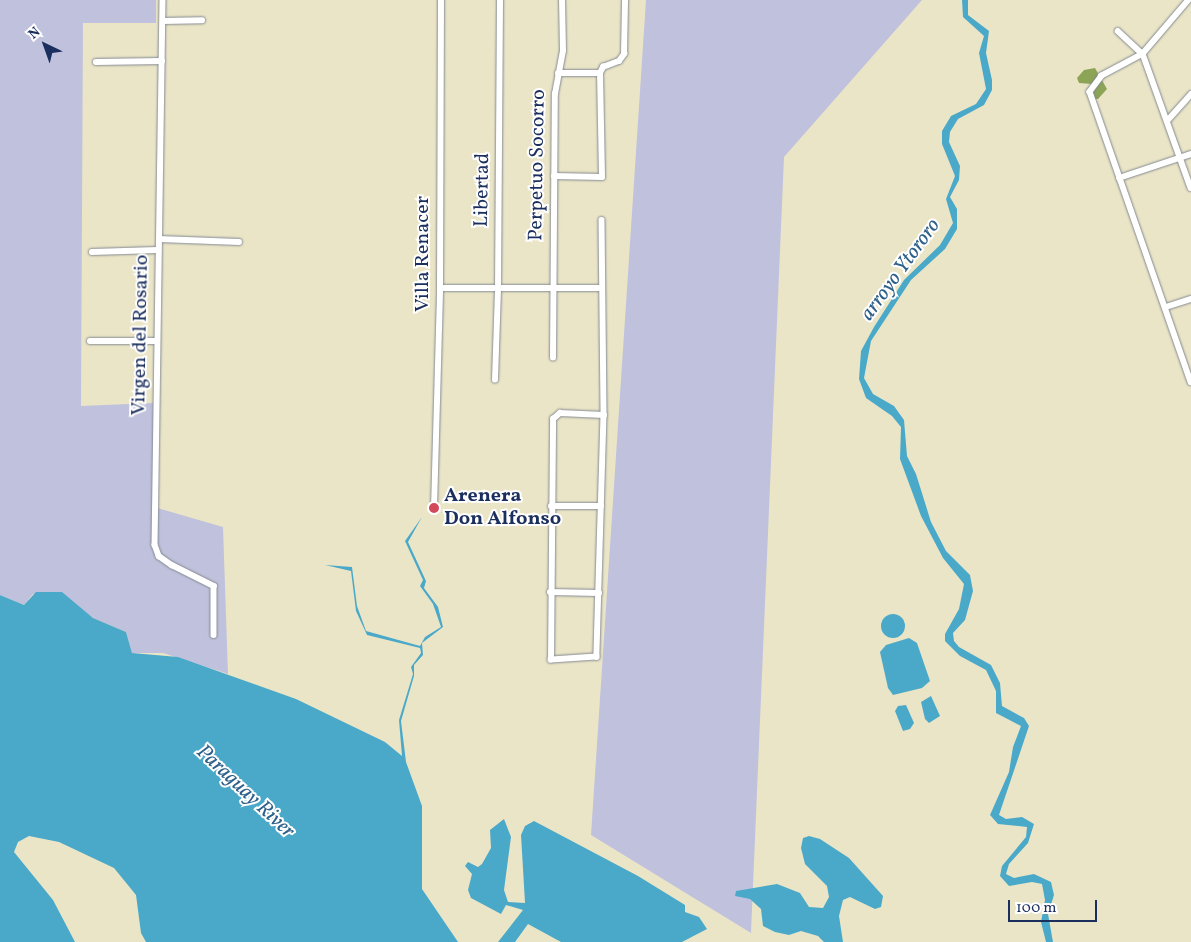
<!DOCTYPE html>
<html>
<head>
<meta charset="utf-8">
<style>
  body { margin:0 }
  #map { position:relative; width:1191px; height:942px; overflow:hidden; background:#ebe5c7; font-family:Vollkorn,serif }
  div>[style] { position:absolute }
  .industrial>* { inset:0; background:#c0c2dd }
  .forest>* { inset:0; background:#8ba456 }
  .water>* { inset:0; background:#4aa9c9 }
  .round { border-radius:50% }
  .roads { filter:drop-shadow(0 0 1px #838a92) drop-shadow(0 0 1px #838a92) }
  .street>* { height:5.5px; margin:-2.75px; padding:0 2.75px; transform-origin:2.75px; border-radius:2.75px; background:#fff }
  .dots>* { width:14px; height:14px; translate:-50% -50%; box-sizing:border-box; border:2px solid #fff; border-radius:50% }
  span { translate:-50% -50%; white-space:nowrap; text-align:center; line-height:1.15; -webkit-text-stroke:4px #fff; paint-order:stroke }
  .street-label { font-size:20px; color:#1b2f5e }
  .poi-label { font-size:20px; color:#1b2f5e; font-weight:700 }
  .left { translate:0 -50%; text-align:left }
  .water-label { font-size:21px; color:#2e6089; font-style:italic }
  .north { position:absolute; left:20px; top:20px; width:50px; height:50px; -webkit-text-stroke:4px #fff; paint-order:stroke; rotate:318deg; font-size:14px; font-weight:700; line-height:20px; text-align:center; color:#1b2f5e }
  .north::after { content:''; display:block; margin:auto; width:18px; height:22px; background:#1b2f5e; clip-path:polygon(50% 0,100% 100%,50% 72%,0 100%) }
  .scale { position:absolute; left:1008px; top:900px; width:89px; height:22px; box-sizing:border-box; border:2px solid #1b2f5e; border-top:0; padding-left:6px; font-size:15px; line-height:18px; white-space:nowrap; color:#1b2f5e; -webkit-text-stroke:4px #fff; paint-order:stroke }
</style>
</head>
<body>
<div id="map">
  <div class="industrial">
    <div style="clip-path:polygon(0 0,156px 0,156px 23px,83px 23px,81px 406px,153px 403px,154px 507px,223px 527px,228px 674px,163px 653px,132px 653px,126px 632px,93px 618px,78px 607px,33px 594px,24px 605px,0 595px)"></div>
    <div style="clip-path:polygon(646px 0,922px 0,784px 157px,751px 933px,591px 835px)"></div>
  </div>
  <div class="forest">
    <div style="clip-path:polygon(1095px 68px,1107px 89px,1098px 99px,1090px 99px,1088px 91px,1092px 84px,1079px 83px,1077px 78px,1084px 70px)"></div>
  </div>
  <div class="water">
    <div style="clip-path:polygon(962px 0,968px 0,968px 15px,989px 31px,986px 53px,992px 80px,992px 90px,984px 105px,958px 119px,950px 132px,949px 142px,960px 166px,959px 180px,950px 197px,957px 209px,957px 229px,945px 249px,911px 280px,871px 341px,864px 378px,873px 394px,894px 406px,904px 420px,907px 456px,916px 474px,931px 522px,946px 551px,970px 575px,973px 591px,965px 620px,953px 633px,954px 641px,959px 647px,991px 665px,1000px 683px,1002px 706px,1024px 718px,1029px 726px,999px 815px,1006px 819px,1022px 817px,1034px 824px,1028px 843px,1009px 864px,1006px 874px,1014px 878px,1034px 874px,1051px 882px,1054px 895px,1048px 914px,1053px 942px,1046px 942px,1041px 922px,1045px 900px,1042px 884px,1032px 882px,1009px 886px,1000px 876px,1002px 866px,1026px 837px,1027px 827px,998px 824px,990px 815px,1009px 772px,1013px 747px,1021px 726px,996px 713px,996px 691px,986px 670px,960px 656px,945px 641px,945px 634px,959px 609px,964px 584px,943px 558px,921px 516px,900px 459px,901px 427px,892px 416px,866px 398px,859px 379px,861px 351px,874px 327px,904px 280px,940px 245px,953px 223px,946px 199px,955px 176px,942px 144px,942px 131px,951px 116px,976px 104px,986px 89px,979px 53px,984px 36px,963px 17px)"></div>
    <div style="clip-path:polygon(422px 517px,408px 542px,426px 581px,424px 588px,438px 607px,443px 627px,422px 643px,423px 655px,414px 665px,414px 676px,401px 721px,406px 762px,422px 806px,422px 889px,458px 942px,146px 942px,141px 933px,136px 895px,114px 868px,59px 842px,29px 836px,18px 842px,14px 852px,53px 900px,75px 942px,0 942px,0 595px,24px 605px,36px 592px,62px 592px,93px 618px,126px 632px,132px 653px,178px 657px,296px 699px,385px 742px,402px 756px,399px 720px,413px 674px,411px 667px,421px 653px,420px 648px,367px 635px,356px 611px,351px 571px,325px 565px,352px 567px,357px 606px,366px 631px,420px 646px,425px 637px,441px 627px,433px 604px,420px 586px,423px 580px,405px 541px)"></div>
    <div class="round" style="left:881px;top:614px;width:24px;height:24px"></div>
    <div style="clip-path:polygon(909px 638px,917px 643px,930px 681px,922px 688px,893px 695px,888px 688px,880px 652px,886px 645px)"></div>
    <div style="clip-path:polygon(931px 696px,940px 716px,929px 723px,925px 719px,921px 702px)"></div>
    <div style="clip-path:polygon(906px 705px,914px 723px,910px 729px,903px 731px,895px 711px,898px 706px)"></div>
    <div style="clip-path:polygon(504px 819px,511px 837px,504px 890px,508px 902px,525px 903px,521px 835px,525px 826px,534px 821px,638px 876px,685px 905px,685px 912px,699px 917px,707px 929px,682px 942px,561px 942px,528px 924px,515px 942px,498px 942px,523px 910px,506px 905px,501px 914px,471px 898px,468px 890px,472px 874px,465px 866px,468px 862px,478px 867px,482px 864px,491px 848px,490px 830px)"></div>
    <div style="clip-path:polygon(809px 836px,820px 839px,849px 858px,883px 896px,881px 907px,875px 909px,850px 897px,843px 900px,839px 916px,843px 942px,824px 942px,818px 936px,801px 931px,789px 935px,775px 932px,763px 926px,761px 909px,750px 899px,735px 896px,736px 891px,777px 884px,800px 893px,809px 907px,823px 908px,829px 897px,827px 886px,805px 864px,801px 848px,803px 838px)"></div>
  </div>
  <div class="roads">
    <div class="street">
      <div style="left:163px;top:0;width:545px;rotate:90.84deg"></div>
      <div style="left:155px;top:545px;width:12px;rotate:70deg"></div>
      <div style="left:159px;top:556px;width:16px;rotate:35deg"></div>
      <div style="left:172px;top:565px;width:47px;rotate:26.6deg"></div>
      <div style="left:214px;top:586px;width:49px;rotate:90deg"></div>
      <div style="left:1189px;top:0;width:71px;rotate:130.4deg"></div>
      <div style="left:1143px;top:54px;width:142px;rotate:70.3deg"></div>
      <div style="left:163px;top:21px;width:39px;rotate:-1deg"></div>
      <div style="left:1118px;top:31px;width:34px;rotate:43deg"></div>
      <div style="left:1143px;top:54px;width:47px;rotate:151.8deg"></div>
      <div style="left:1102px;top:76px;width:20px;rotate:127deg"></div>
      <div style="left:1090px;top:92px;width:307px;rotate:70.8deg"></div>
      <div style="left:96px;top:62px;width:66px;rotate:-0.9deg"></div>
      <div style="left:558px;top:73px;width:42px"></div>
      <div style="left:1167px;top:121px;width:36px;rotate:-48deg"></div>
      <div style="left:554px;top:176px;width:48px;rotate:1.2deg"></div>
      <div style="left:602px;top:177px;width:104px;rotate:-91.1deg"></div>
      <div style="left:600px;top:73px;width:7px;rotate:-63deg"></div>
      <div style="left:603px;top:67px;width:17px;rotate:-21deg"></div>
      <div style="left:619px;top:61px;width:9px;rotate:-54deg"></div>
      <div style="left:624px;top:54px;width:54px;rotate:-88.9deg"></div>
      <div style="left:1119px;top:178px;width:76px;rotate:-18.4deg"></div>
      <div style="left:602px;top:220px;width:195px;rotate:89.4deg"></div>
      <div style="left:604px;top:415px;width:242px;rotate:91.7deg"></div>
      <div style="left:597px;top:657px;width:46px;rotate:176.3deg"></div>
      <div style="left:551px;top:660px;width:241px;rotate:-89.5deg"></div>
      <div style="left:553px;top:419px;width:9px;rotate:-41deg"></div>
      <div style="left:560px;top:413px;width:44px;rotate:2.6deg"></div>
      <div style="left:159px;top:239px;width:80px;rotate:2.1deg"></div>
      <div style="left:92px;top:252px;width:65px;rotate:-1.8deg"></div>
      <div style="left:440px;top:288px;width:162px"></div>
      <div style="left:1166px;top:307px;width:26px;rotate:-18deg"></div>
      <div style="left:90px;top:341px;width:66px"></div>
      <div style="left:553px;top:358px;width:264px;rotate:-89.6deg"></div>
      <div style="left:555px;top:94px;width:44px;rotate:-79.5deg"></div>
      <div style="left:563px;top:51px;width:51px;rotate:-91.1deg"></div>
      <div style="left:495px;top:380px;width:92px;rotate:-88.1deg"></div>
      <div style="left:498px;top:288px;width:288px;rotate:-89.6deg"></div>
      <div style="left:551px;top:506px;width:50px"></div>
      <div style="left:434px;top:508px;width:220px;rotate:-88.4deg"></div>
      <div style="left:440px;top:288px;width:288px;rotate:-89.8deg"></div>
      <div style="left:550px;top:592px;width:49px;rotate:1.2deg"></div>
    </div>
  </div>
  <div class="dots">
    <div style="left:434px;top:508px;background:#d1495b"></div>
  </div>
  <div class="street-label">
    <span style="left:538px;top:165px;rotate:-89deg">Perpetuo Socorro</span>
    <span style="left:483px;top:190px;rotate:-89deg">Libertad</span>
    <span style="left:423px;top:254px;rotate:-90deg">Villa Renacer</span>
    <span style="left:141px;top:335px;rotate:-89deg">Virgen del Rosario</span>
  </div>
  <div class="poi-label">
    <span class="left" style="left:444px;top:508px">Arenera<br>Don Alfonso</span>
  </div>
  <div class="water-label">
    <span style="left:901px;top:270px;rotate:-54deg">arroyo Ytororo</span>
    <span style="left:245px;top:792px;rotate:43deg">Paraguay River</span>
  </div>
  <div class="north">N</div>
  <div class="scale">100 m</div>
</div>
</body>
</html>
